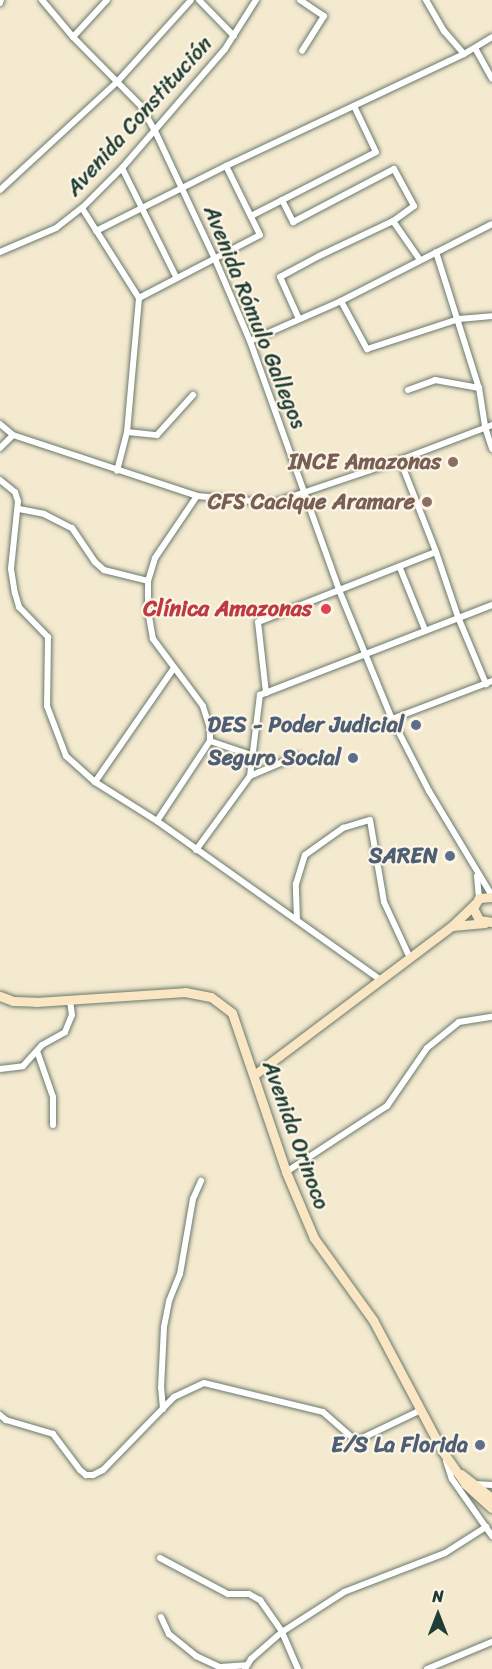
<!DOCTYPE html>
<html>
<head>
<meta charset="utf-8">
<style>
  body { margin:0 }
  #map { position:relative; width:492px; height:1669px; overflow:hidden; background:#f4ead0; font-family:Sriracha,sans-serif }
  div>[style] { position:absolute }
  .roads { filter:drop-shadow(0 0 2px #6a7a6b) drop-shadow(0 0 2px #6a7a6b) }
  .street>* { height:6px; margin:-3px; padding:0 3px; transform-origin:3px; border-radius:3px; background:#fff }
  .secondary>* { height:9px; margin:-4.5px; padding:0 4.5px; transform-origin:4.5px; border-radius:4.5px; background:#fbe6c4 }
  .dots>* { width:16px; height:16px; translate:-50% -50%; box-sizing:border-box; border:3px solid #fcf5e5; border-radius:50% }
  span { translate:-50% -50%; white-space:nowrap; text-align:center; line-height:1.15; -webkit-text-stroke:4.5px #fcf5e5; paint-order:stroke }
  .street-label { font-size:22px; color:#1f3d34 }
  .education-label { font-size:22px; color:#785e54; font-weight:700 }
  .right { translate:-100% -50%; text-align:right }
  .health-label { font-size:22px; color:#be3a42; font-weight:700 }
  .service-label { font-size:22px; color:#4e5e75; font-weight:700 }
  .north { position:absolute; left:408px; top:1585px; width:60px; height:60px; -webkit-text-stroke:4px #fcf5e5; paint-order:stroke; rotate:0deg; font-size:16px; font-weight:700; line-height:24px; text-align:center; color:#1f3d34 }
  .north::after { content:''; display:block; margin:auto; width:21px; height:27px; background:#1f3d34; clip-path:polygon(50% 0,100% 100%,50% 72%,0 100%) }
</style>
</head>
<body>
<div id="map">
  <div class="roads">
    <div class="street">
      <div style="left:42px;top:0;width:48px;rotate:50deg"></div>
      <div style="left:73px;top:37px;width:97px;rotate:45.4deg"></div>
      <div style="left:141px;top:106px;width:29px;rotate:61deg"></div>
      <div style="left:155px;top:131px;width:141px;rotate:64.9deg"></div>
      <div style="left:215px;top:259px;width:89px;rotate:66.9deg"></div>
      <div style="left:250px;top:341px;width:264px;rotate:70.3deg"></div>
      <div style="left:339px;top:590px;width:139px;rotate:67.7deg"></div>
      <div style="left:392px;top:719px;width:81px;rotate:62.8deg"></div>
      <div style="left:429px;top:791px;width:122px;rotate:59deg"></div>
      <div style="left:199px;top:0;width:50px;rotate:45.8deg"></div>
      <div style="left:300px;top:0;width:29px;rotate:34deg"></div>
      <div style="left:324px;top:16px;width:41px;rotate:122.2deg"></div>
      <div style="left:426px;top:0;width:36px;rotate:60deg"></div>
      <div style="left:444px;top:31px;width:30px;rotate:49deg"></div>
      <div style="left:0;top:3px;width:3px;rotate:-72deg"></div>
      <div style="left:73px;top:37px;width:50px;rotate:-47.4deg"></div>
      <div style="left:475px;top:48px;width:35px;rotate:61deg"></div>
      <div style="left:122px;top:168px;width:122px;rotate:63.6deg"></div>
      <div style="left:0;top:190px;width:159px;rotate:-42.7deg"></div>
      <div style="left:117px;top:82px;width:110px;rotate:-47.9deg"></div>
      <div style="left:282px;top:200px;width:25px;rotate:63deg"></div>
      <div style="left:293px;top:222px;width:114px;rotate:-27.7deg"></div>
      <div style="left:394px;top:169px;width:42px;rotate:61.6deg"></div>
      <div style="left:414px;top:206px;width:26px;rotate:144deg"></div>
      <div style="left:82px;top:208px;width:107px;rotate:57.7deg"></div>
      <div style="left:139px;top:298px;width:135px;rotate:95.1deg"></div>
      <div style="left:127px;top:432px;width:40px;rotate:104.4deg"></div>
      <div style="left:251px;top:216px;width:140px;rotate:-27.1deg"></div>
      <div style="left:376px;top:152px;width:51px;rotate:-115.6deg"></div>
      <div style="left:96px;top:231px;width:145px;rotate:-26.6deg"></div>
      <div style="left:226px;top:166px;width:263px;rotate:-25.2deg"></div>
      <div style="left:464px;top:54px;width:33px;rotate:-31deg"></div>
      <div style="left:0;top:252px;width:61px;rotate:-23.2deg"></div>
      <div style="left:56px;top:228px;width:33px;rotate:-38deg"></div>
      <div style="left:82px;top:208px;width:57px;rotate:-45deg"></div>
      <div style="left:122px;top:168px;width:157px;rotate:-49.1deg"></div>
      <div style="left:225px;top:49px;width:58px;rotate:-57.7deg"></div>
      <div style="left:436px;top:252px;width:143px;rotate:72.5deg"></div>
      <div style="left:479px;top:388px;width:39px;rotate:81deg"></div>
      <div style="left:485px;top:427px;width:23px;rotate:72deg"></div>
      <div style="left:139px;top:298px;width:136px;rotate:-27.5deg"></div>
      <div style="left:260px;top:235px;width:77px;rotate:-116.2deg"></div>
      <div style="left:341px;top:301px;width:55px;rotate:61.6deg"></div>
      <div style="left:367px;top:349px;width:97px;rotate:-18.1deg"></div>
      <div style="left:459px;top:319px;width:33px;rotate:-5deg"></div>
      <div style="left:299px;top:319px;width:46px;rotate:-114.3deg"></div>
      <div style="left:280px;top:277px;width:44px;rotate:-28.3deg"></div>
      <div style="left:319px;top:256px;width:82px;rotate:-25.3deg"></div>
      <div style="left:393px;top:221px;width:47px;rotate:55.3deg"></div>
      <div style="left:250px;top:341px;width:99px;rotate:-23.7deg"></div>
      <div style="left:341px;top:301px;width:169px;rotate:-27deg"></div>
      <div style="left:408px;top:390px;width:29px;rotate:-20deg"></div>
      <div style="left:435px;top:380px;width:45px;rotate:10.3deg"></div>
      <div style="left:0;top:424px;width:17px;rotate:40deg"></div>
      <div style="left:13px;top:435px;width:194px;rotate:18.3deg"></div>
      <div style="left:197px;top:496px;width:76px;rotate:5.3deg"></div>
      <div style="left:273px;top:503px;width:134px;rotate:-18.7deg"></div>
      <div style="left:400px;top:460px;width:98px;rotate:-20.8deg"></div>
      <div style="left:127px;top:432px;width:30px;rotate:6deg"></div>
      <div style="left:157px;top:435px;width:54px;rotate:-48deg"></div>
      <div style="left:0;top:448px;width:18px;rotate:-45deg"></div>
      <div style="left:400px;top:460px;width:99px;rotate:68.6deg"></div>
      <div style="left:436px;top:552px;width:69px;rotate:71.3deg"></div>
      <div style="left:458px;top:617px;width:73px;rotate:67.3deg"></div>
      <div style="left:0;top:480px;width:19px;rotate:39deg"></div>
      <div style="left:15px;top:492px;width:9px;rotate:72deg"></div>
      <div style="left:18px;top:501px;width:68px;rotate:95.9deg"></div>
      <div style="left:11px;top:569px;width:24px;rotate:81deg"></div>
      <div style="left:15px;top:593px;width:15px;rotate:74deg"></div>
      <div style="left:19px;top:607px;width:42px;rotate:46deg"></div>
      <div style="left:48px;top:637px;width:69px;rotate:90.8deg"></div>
      <div style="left:47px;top:706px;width:53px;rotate:69.2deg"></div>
      <div style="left:66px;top:756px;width:39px;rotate:42deg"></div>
      <div style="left:95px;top:782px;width:73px;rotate:32.2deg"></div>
      <div style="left:157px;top:821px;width:275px;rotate:35.4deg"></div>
      <div style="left:19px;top:509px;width:25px;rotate:11deg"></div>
      <div style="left:44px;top:514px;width:31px;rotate:27deg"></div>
      <div style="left:72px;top:528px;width:41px;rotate:55.9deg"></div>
      <div style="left:95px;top:562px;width:12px;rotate:42deg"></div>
      <div style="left:104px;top:570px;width:45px;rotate:14deg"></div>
      <div style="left:400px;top:568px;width:67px;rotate:68deg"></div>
      <div style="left:266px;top:693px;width:71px;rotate:-96.4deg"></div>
      <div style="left:258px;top:622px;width:191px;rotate:-21.5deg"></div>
      <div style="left:392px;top:719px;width:107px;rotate:-20.8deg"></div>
      <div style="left:210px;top:741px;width:43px;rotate:18.9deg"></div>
      <div style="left:250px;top:776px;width:51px;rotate:-23.1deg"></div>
      <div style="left:95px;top:782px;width:139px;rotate:-55.3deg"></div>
      <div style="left:157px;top:821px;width:96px;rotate:-56.5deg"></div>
      <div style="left:210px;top:741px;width:13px;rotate:-90deg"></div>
      <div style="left:210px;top:728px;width:23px;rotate:-108deg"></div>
      <div style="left:203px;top:706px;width:84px;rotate:-126.7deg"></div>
      <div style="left:153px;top:639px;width:28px;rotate:-100deg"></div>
      <div style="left:148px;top:611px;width:30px;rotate:-90deg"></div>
      <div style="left:148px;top:581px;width:24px;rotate:-73deg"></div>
      <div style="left:155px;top:558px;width:75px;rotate:-55.9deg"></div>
      <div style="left:196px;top:850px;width:92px;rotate:-53.9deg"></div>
      <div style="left:250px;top:776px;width:82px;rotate:-83deg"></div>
      <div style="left:260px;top:695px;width:249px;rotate:-21.2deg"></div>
      <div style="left:477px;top:876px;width:22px;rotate:85deg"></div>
      <div style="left:297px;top:920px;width:36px;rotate:-92deg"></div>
      <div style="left:296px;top:884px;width:30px;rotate:-73deg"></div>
      <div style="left:305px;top:855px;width:47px;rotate:-35.4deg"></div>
      <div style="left:343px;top:828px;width:28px;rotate:-17deg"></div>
      <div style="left:370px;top:820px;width:83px;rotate:80.3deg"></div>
      <div style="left:384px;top:902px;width:62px;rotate:65.1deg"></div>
      <div style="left:37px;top:1051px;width:49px;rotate:70.8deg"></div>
      <div style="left:53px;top:1097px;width:28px;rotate:90deg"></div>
      <div style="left:0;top:1069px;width:23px;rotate:-7deg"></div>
      <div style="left:23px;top:1066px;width:28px;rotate:-48deg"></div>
      <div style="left:42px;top:1045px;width:26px;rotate:-29deg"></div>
      <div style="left:65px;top:1032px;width:18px;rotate:-68deg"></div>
      <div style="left:72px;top:1015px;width:14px;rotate:-98deg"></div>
      <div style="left:286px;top:1172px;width:121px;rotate:-33.2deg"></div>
      <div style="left:387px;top:1106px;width:70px;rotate:-55.4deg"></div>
      <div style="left:427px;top:1048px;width:41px;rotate:-39.1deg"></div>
      <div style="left:459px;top:1022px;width:33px;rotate:-9deg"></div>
      <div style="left:163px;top:1409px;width:21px;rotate:-95deg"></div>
      <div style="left:161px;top:1388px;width:61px;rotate:-87.2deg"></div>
      <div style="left:164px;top:1327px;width:26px;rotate:-79deg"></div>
      <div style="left:169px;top:1301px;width:29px;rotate:-68deg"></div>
      <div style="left:180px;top:1274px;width:76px;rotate:-80.2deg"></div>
      <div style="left:193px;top:1199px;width:20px;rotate:-66deg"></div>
      <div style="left:0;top:1415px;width:8px;rotate:40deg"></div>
      <div style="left:6px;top:1420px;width:49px;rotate:16.6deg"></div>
      <div style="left:53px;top:1434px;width:45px;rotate:53.1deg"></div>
      <div style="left:80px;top:1470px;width:8px;rotate:40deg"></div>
      <div style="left:86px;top:1475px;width:7px"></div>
      <div style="left:93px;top:1475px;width:11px;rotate:-27deg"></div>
      <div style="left:103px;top:1470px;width:102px;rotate:-45.8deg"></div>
      <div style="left:174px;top:1397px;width:33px;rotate:-25deg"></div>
      <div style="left:204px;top:1383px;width:122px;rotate:13.7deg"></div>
      <div style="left:323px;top:1412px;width:44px;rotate:41.3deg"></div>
      <div style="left:356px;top:1441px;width:72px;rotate:-25.5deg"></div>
      <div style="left:446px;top:1461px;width:19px;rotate:72deg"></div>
      <div style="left:452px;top:1479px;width:70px;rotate:54.9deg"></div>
      <div style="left:475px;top:1484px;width:17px;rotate:3deg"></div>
      <div style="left:160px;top:1558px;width:77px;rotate:27.9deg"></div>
      <div style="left:228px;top:1594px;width:21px"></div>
      <div style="left:249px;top:1594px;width:13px;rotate:29deg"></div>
      <div style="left:260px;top:1600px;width:39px;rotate:55deg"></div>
      <div style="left:282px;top:1632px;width:40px;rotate:66.6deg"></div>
      <div style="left:161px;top:1617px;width:19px;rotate:65deg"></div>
      <div style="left:169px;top:1634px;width:35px;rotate:39deg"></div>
      <div style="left:196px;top:1656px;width:26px;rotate:25deg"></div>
      <div style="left:220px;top:1667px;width:26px;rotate:-4deg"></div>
      <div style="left:245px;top:1669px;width:12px;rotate:-59deg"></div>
      <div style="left:251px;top:1659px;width:41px;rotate:-41.1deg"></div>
      <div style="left:282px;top:1632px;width:74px;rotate:-32.8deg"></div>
      <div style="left:344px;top:1592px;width:108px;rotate:-21.1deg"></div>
      <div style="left:445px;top:1553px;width:49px;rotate:-32.4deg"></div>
      <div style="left:427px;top:1669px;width:70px;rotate:-22.6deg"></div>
    </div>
    <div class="secondary">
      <div style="left:492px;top:897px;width:13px;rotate:176deg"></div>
      <div style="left:479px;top:898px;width:12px;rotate:121deg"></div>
      <div style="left:473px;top:908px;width:13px;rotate:63deg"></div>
      <div style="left:479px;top:920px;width:13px;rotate:9deg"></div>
      <div style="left:452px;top:926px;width:33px;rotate:-5deg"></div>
      <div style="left:0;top:996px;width:14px;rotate:21deg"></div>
      <div style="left:13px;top:1001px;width:23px;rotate:2deg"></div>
      <div style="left:36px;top:1002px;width:149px;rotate:-3.8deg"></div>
      <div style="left:185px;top:992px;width:26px;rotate:11deg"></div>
      <div style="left:211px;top:997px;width:26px;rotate:37deg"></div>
      <div style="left:232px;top:1013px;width:168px;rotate:71.2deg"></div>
      <div style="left:286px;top:1172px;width:72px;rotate:67deg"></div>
      <div style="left:314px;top:1238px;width:101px;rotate:54.3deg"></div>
      <div style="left:373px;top:1320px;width:149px;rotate:62.1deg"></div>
      <div style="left:443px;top:1452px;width:39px;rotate:55deg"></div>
      <div style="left:465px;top:1484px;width:36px;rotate:42deg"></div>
      <div style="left:254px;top:1075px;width:248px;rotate:-37deg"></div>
      <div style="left:452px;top:926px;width:32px;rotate:-44deg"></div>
      <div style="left:461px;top:1474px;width:39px;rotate:38deg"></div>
    </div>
  </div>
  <div class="dots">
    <div style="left:453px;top:462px;background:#8d6e63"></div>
    <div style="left:427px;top:502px;background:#8d6e63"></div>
    <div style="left:326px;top:609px;background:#e0444e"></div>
    <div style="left:416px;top:725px;background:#5c6f8a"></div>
    <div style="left:353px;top:758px;background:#5c6f8a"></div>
    <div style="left:450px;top:856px;background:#5c6f8a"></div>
    <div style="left:480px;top:1445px;background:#5c6f8a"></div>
  </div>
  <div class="street-label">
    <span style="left:139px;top:116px;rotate:-48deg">Avenida Constitución</span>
    <span style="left:255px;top:317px;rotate:68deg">Avenida Rómulo Gallegos</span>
    <span style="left:296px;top:1135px;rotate:70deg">Avenida Orinoco</span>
  </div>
  <div class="education-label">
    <span class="right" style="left:441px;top:462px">INCE Amazonas</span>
    <span class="right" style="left:415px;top:502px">CFS Cacique Aramare</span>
  </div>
  <div class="health-label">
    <span class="right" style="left:312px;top:609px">Clínica Amazonas</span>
  </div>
  <div class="service-label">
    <span class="right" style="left:404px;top:725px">DES - Poder Judicial</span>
    <span class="right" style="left:341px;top:758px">Seguro Social</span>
    <span class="right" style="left:438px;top:856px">SAREN</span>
    <span class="right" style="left:468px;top:1445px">E/S La Florida</span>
  </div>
  <div class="north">N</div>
</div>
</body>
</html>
